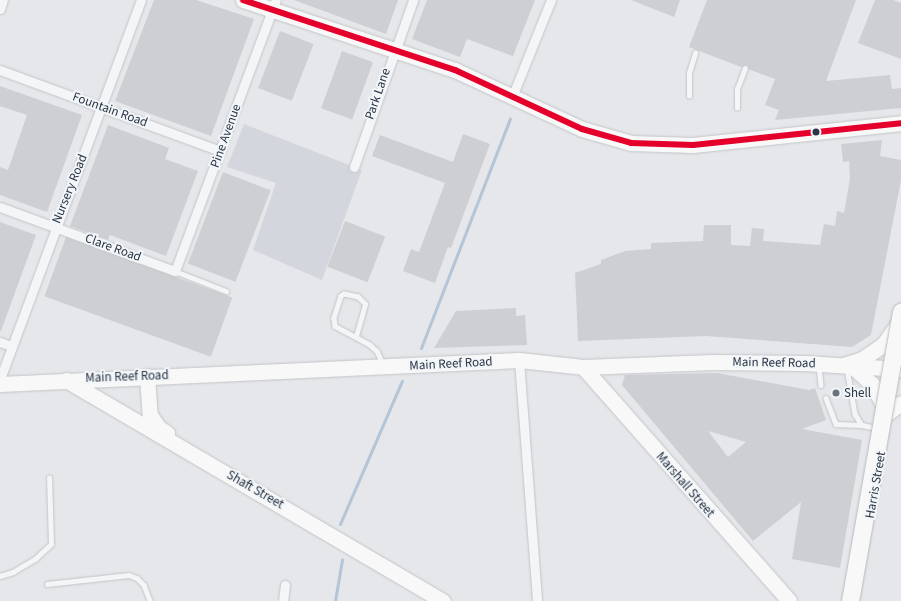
<!DOCTYPE html>
<html>
<head>
<meta charset="utf-8">
<style>
  body { margin:0 }
  #map { position:relative; width:901px; height:601px; overflow:hidden; background:#e5e7ea; font-family:"Source Sans 3",sans-serif }
  div>[style] { position:absolute }
  .built>* { inset:0; background:#d3d7dd }
  .stream>* { height:3px; margin:-1.5px; padding:0 1.5px; transform-origin:1.5px; border-radius:1.5px; background:#b3c5d6 }
  .building>* { inset:0; background:#cdcfd3; transform-origin:0 0 }
  .roads { filter:drop-shadow(0 0 1px #c3c5c8) drop-shadow(0 0 1px #c3c5c8) }
  .service>* { height:4.5px; margin:-2.25px; padding:0 2.25px; transform-origin:2.25px; border-radius:2.25px; background:#f4f5f7 }
  .minor>* { height:9px; margin:-4.5px; padding:0 4.5px; transform-origin:4.5px; border-radius:4.5px; background:#f4f5f7 }
  .primary>* { height:15px; margin:-7.5px; padding:0 7.5px; transform-origin:7.5px; border-radius:7.5px; background:#f8f8f8 }
  .bridges { filter:drop-shadow(0 0 1px #b7babf) drop-shadow(0 0 1px #b7babf) }
  .motorway-bridge>* { height:17px; margin:-8.5px; padding:0 8.5px; transform-origin:8.5px; border-radius:8.5px; background:#f8f8f8 }
  .bus-1>* { height:6px; margin:-3px; padding:0 3px; transform-origin:3px; border-radius:3px; background:#e4002b }
  .dots>* { width:11px; height:11px; translate:-50% -50%; box-sizing:border-box; border:2px solid #f3f6f9; border-radius:50% }
  span { translate:-50% -50%; white-space:nowrap; text-align:center; line-height:1.15; -webkit-text-stroke:4px #f3f6f9; paint-order:stroke }
  .street-label { font-size:13px; color:#2a3545 }
  .poi-label { font-size:13px; color:#2a3545 }
  .left { translate:0 -50%; text-align:left }
</style>
</head>
<body>
<div id="map">
  <div class="built">
    <div style="clip-path:polygon(244px 124px,362px 170px,322px 280px,253px 250px,276px 183px,227px 167px)"></div>
  </div>
  <div class="stream">
    <div style="left:421px;top:348px;width:246px;rotate:-68.8deg"></div>
    <div style="left:340px;top:524px;width:156px;rotate:-66.6deg"></div>
    <div style="left:335px;top:601px;width:42px;rotate:-80.3deg"></div>
  </div>
  <div class="building">
    <div style="clip-path:polygon(154px 0,196px 0,254px 19px,211px 136px,115px 101px)"></div>
    <div style="clip-path:polygon(294px 0,398px 0,386px 34px)"></div>
    <div style="clip-path:polygon(427px 0,535px 0,513px 56px,467px 39px,460px 57px,412px 39px)"></div>
    <div style="clip-path:polygon(631px 0,680px 0,674px 17px)"></div>
    <div style="clip-path:polygon(707px 0,856px 0,826px 81px,890px 75px,892px 89px,901px 88px,901px 108px,775px 120px,779px 110px,765px 105px,775px 79px,748px 69px,747px 65px,741px 67px,689px 47px)"></div>
    <div style="clip-path:polygon(875px 0,893px 0,901px 3px,901px 59px,858px 43px)"></div>
    <div style="left:280px;top:31px;width:36px;height:61px;rotate:21deg"></div>
    <div style="left:342px;top:51px;width:33px;height:61px;rotate:20deg"></div>
    <div style="clip-path:polygon(0 86px,82px 115px,47px 212px,0 195px,0 167px,8px 170px,27px 115px,0 106px)"></div>
    <div style="clip-path:polygon(108px 125px,169px 148px,165px 159px,198px 171px,166px 256px,110px 235px,108px 240px,70px 226px)"></div>
    <div style="clip-path:polygon(463px 134px,490px 144px,451px 248px,448px 247px,435px 283px,403px 271px,411px 249px,419px 252px,445px 183px,372px 156px,380px 135px,453px 162px)"></div>
    <div style="clip-path:polygon(882px 140px,880px 156px,901px 160px,901px 180px,871px 335px,852px 347px,706px 336px,578px 341px,575px 273px,601px 264px,601px 260px,625px 251px,651px 249px,651px 243px,703px 241px,704px 225px,731px 225px,731px 245px,750px 246px,752px 228px,764px 229px,763px 241px,820px 245px,824px 224px,835px 226px,837px 211px,844px 213px,850px 178px,849px 161px,843px 162px,841px 144px)"></div>
    <div style="left:223px;top:172px;width:51px;height:98px;rotate:21deg"></div>
    <div style="left:345px;top:221px;width:43px;height:49px;rotate:21deg"></div>
    <div style="clip-path:polygon(0 222px,36px 235px,1px 331px,0 331px)"></div>
    <div style="left:66px;top:237px;width:177px;height:63px;rotate:20deg"></div>
    <div style="clip-path:polygon(516px 308px,516px 316px,525px 315px,527px 345px,434px 348px,456px 311px)"></div>
    <div style="clip-path:polygon(evenodd,717px 373px,809px 390px,815px 388px,826px 420px,802px 429px,862px 440px,840px 568px,792px 559px,801px 502px,753px 541px,622px 385px,625px 375px,717px 373px,708px 431px,746px 442px,728px 457px,708px 431px)"></div>
  </div>
  <div class="roads">
    <div class="service">
      <div style="left:689px;top:96px;width:23px;rotate:-90deg"></div>
      <div style="left:689px;top:73px;width:21px;rotate:-73deg"></div>
      <div style="left:737px;top:108px;width:19px;rotate:-90deg"></div>
      <div style="left:737px;top:89px;width:22px;rotate:-69deg"></div>
      <div style="left:175px;top:271px;width:55px;rotate:21.4deg"></div>
      <div style="left:356px;top:336px;width:33px;rotate:-74deg"></div>
      <div style="left:365px;top:304px;width:10px;rotate:-135deg"></div>
      <div style="left:358px;top:297px;width:14px;rotate:-168deg"></div>
      <div style="left:344px;top:294px;width:4px;rotate:146deg"></div>
      <div style="left:341px;top:296px;width:23px;rotate:108deg"></div>
      <div style="left:334px;top:318px;width:8px;rotate:83deg"></div>
      <div style="left:335px;top:326px;width:40px;rotate:28deg"></div>
      <div style="left:370px;top:345px;width:9px;rotate:41deg"></div>
      <div style="left:377px;top:351px;width:14px;rotate:65deg"></div>
      <div style="left:819px;top:366px;width:19px;rotate:84deg"></div>
      <div style="left:847px;top:368px;width:47px;rotate:80.1deg"></div>
      <div style="left:855px;top:414px;width:13px;rotate:58deg"></div>
      <div style="left:862px;top:425px;width:14px;rotate:12deg"></div>
      <div style="left:826px;top:398px;width:28px;rotate:69deg"></div>
      <div style="left:836px;top:424px;width:26px;rotate:2deg"></div>
      <div style="left:0;top:576px;width:14px;rotate:-17deg"></div>
      <div style="left:13px;top:572px;width:26px;rotate:-31deg"></div>
      <div style="left:35px;top:559px;width:22px;rotate:-43deg"></div>
      <div style="left:51px;top:544px;width:66px;rotate:-91.7deg"></div>
      <div style="left:47px;top:584px;width:82px;rotate:-6.3deg"></div>
      <div style="left:129px;top:575px;width:9px;rotate:21deg"></div>
      <div style="left:137px;top:578px;width:10px;rotate:45deg"></div>
      <div style="left:144px;top:585px;width:17px;rotate:69deg"></div>
    </div>
    <div class="minor">
      <div style="left:0;top:9px;width:9px;rotate:-72deg"></div>
      <div style="left:0;top:70px;width:234px;rotate:20.2deg"></div>
      <div style="left:512px;top:97px;width:105px;rotate:-68.1deg"></div>
      <div style="left:354px;top:167px;width:177px;rotate:-70.5deg"></div>
      <div style="left:0;top:207px;width:186px;rotate:20.1deg"></div>
      <div style="left:175px;top:271px;width:289px;rotate:-69.6deg"></div>
      <div style="left:0;top:342px;width:12px;rotate:20deg"></div>
      <div style="left:519px;top:360px;width:242px;rotate:85.7deg"></div>
      <div style="left:0;top:379px;width:404px;rotate:-69.6deg"></div>
      <div style="left:283px;top:601px;width:16px;rotate:-83deg"></div>
    </div>
    <div class="primary">
      <div style="left:243px;top:0;width:223px;rotate:18.3deg"></div>
      <div style="left:455px;top:70px;width:140px;rotate:24.9deg"></div>
      <div style="left:582px;top:129px;width:51px;rotate:15.9deg"></div>
      <div style="left:631px;top:143px;width:62px;rotate:1.8deg"></div>
      <div style="left:693px;top:145px;width:209px;rotate:-6deg"></div>
      <div style="left:844px;top:365px;width:19px;rotate:-18deg"></div>
      <div style="left:862px;top:359px;width:25px;rotate:-34deg"></div>
      <div style="left:883px;top:345px;width:28px;rotate:-55deg"></div>
      <div style="left:583px;top:367px;width:312px;rotate:48.6deg"></div>
      <div style="left:854px;top:368px;width:24px;rotate:42deg"></div>
      <div style="left:872px;top:384px;width:32px;rotate:62deg"></div>
      <div style="left:147px;top:376px;width:39px;rotate:86deg"></div>
      <div style="left:150px;top:415px;width:14px;rotate:56deg"></div>
      <div style="left:158px;top:427px;width:11px;rotate:34deg"></div>
      <div style="left:66px;top:380px;width:437px;rotate:30.4deg"></div>
      <div style="left:0;top:384px;width:520px;rotate:-2.65deg"></div>
      <div style="left:519px;top:360px;width:64px;rotate:6.2deg"></div>
      <div style="left:583px;top:367px;width:130px;rotate:-2.2deg"></div>
      <div style="left:713px;top:362px;width:91px;rotate:0.6deg"></div>
      <div style="left:804px;top:363px;width:97px;rotate:3.5deg"></div>
      <div style="left:889px;top:412px;width:15px;rotate:-37deg"></div>
    </div>
  </div>
  <div class="bridges">
    <div class="motorway-bridge">
      <div style="left:850px;top:601px;width:294px;rotate:-80deg"></div>
    </div>
  </div>
  <div class="bus-1">
    <div style="left:243px;top:0;width:223px;rotate:18.3deg"></div>
    <div style="left:455px;top:70px;width:140px;rotate:24.9deg"></div>
    <div style="left:582px;top:129px;width:51px;rotate:15.9deg"></div>
    <div style="left:631px;top:143px;width:62px;rotate:1.8deg"></div>
    <div style="left:693px;top:145px;width:209px;rotate:-6deg"></div>
  </div>
  <div class="dots">
    <div style="left:816px;top:132px;background:#2a3545"></div>
    <div style="left:836px;top:393px;background:#6b737f"></div>
  </div>
  <div class="street-label">
    <span style="left:378px;top:94px;rotate:-71deg">Park Lane</span>
    <span style="left:110px;top:110px;rotate:20deg">Fountain Road</span>
    <span style="left:226px;top:136px;rotate:-70deg">Pine Avenue</span>
    <span style="left:70px;top:189px;rotate:-68deg">Nursery Road</span>
    <span style="left:113px;top:248px;rotate:20deg">Clare Road</span>
    <span style="left:774px;top:363px;rotate:1deg">Main Reef Road</span>
    <span style="left:451px;top:364px;rotate:-3deg">Main Reef Road</span>
    <span style="left:127px;top:377px;rotate:-2deg">Main Reef Road</span>
    <span style="left:685px;top:485px;rotate:49deg">Marshall Street</span>
    <span style="left:876px;top:485px;rotate:-80deg">Harris Street</span>
    <span style="left:255px;top:490px;rotate:30deg">Shaft Street</span>
  </div>
  <div class="poi-label">
    <span class="left" style="left:844px;top:393px">Shell</span>
  </div>
</div>
</body>
</html>
